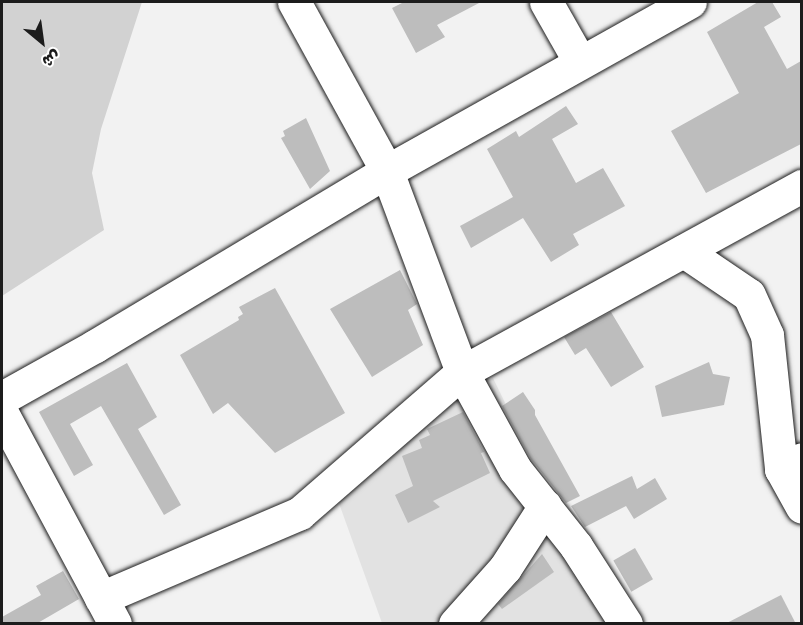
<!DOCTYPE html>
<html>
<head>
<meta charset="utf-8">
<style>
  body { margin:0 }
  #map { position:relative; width:803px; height:625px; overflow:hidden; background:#f2f2f2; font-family:Mynerve,"Playpen Sans Arabic",sans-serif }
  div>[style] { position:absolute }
  .built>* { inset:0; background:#e2e2e2 }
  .green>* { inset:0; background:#d2d2d2 }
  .building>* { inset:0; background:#bdbdbd; transform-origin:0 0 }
  .roads { filter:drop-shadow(0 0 2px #1c1c1c) drop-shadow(0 0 2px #1c1c1c) }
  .minor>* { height:33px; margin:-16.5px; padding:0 16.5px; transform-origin:16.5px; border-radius:16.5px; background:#fff }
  span { translate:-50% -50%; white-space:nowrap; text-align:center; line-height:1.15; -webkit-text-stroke:4.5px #fff; paint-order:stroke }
  .frame { position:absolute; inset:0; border:3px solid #1c1c1c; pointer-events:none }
  .north { position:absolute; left:12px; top:12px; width:60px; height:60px; -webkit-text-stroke:4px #fff; paint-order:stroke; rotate:151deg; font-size:16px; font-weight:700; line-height:24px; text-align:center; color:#1c1c1c }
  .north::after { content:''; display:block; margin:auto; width:21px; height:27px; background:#1c1c1c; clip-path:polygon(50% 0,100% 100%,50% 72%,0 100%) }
</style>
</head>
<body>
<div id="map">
  <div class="built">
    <div style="clip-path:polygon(493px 378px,612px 623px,382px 623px,327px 470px)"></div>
  </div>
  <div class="green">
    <div style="clip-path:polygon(2px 2px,142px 2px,101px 129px,92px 173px,104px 230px,2px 296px)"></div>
  </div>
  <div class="building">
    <div style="clip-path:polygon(404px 2px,481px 2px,437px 25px,445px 37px,416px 53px,392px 8px)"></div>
    <div style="clip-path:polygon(758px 2px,772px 2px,781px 17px,764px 27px,787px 69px,801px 61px,801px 144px,706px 193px,671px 131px,739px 93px,707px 32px)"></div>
    <div style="clip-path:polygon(566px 106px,578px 124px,552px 139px,576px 183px,603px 168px,625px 206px,573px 234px,579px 245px,551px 262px,523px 218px,471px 248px,460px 226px,513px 197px,487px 149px,516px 131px,519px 137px)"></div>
    <div style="clip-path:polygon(306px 118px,330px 171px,310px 189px,281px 138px,285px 136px,283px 131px)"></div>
    <div style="clip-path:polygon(400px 270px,417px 304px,408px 310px,423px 345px,372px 377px,330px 309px)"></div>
    <div style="clip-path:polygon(275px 288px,345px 413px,275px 453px,228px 403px,213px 414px,180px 355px,239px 320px,238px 317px,243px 314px,239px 307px)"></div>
    <div style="clip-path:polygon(611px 312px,644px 367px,611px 387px,586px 348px,575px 355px,564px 337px)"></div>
    <div style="clip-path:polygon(709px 362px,713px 374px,730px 377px,724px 405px,662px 417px,655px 386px)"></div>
    <div style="clip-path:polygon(127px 363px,157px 417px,138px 429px,181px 505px,164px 515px,101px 406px,70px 424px,93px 465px,74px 476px,39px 412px)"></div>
    <div style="clip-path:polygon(523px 392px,535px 410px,535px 415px,580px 496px,566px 503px,531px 459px,502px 406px)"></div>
    <div style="clip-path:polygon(463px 412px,484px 452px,481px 453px,490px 473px,433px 501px,440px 507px,408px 523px,395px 495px,413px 486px,402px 456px,422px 448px,419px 440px,430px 435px,427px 429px)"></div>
    <div style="clip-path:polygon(632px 476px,637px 489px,655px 478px,667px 499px,634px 519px,626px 506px,585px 527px,571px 506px)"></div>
    <div style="left:635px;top:548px;width:36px;height:25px;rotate:60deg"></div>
    <div style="clip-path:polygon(542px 554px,554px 572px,502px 609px,498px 604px)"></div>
    <div style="clip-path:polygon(63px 571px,79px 599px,36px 624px,2px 624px,2px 617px,41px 595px,36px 586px)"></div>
    <div style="clip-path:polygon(781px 595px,796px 624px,725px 624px)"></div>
  </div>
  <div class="roads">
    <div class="minor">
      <div style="left:546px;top:2px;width:69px;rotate:60.5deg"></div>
      <div style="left:684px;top:251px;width:78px;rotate:34.1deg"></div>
      <div style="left:749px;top:295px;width:44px;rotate:65.8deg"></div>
      <div style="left:767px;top:335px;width:135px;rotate:84deg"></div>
      <div style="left:781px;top:469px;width:23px;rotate:-25deg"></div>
      <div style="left:2px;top:398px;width:107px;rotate:-29.2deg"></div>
      <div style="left:95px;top:346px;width:340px;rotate:-30.9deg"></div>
      <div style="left:387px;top:171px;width:193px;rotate:-118.8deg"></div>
      <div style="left:2px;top:413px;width:239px;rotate:61.8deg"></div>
      <div style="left:781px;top:469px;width:43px;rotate:61.1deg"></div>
      <div style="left:101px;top:598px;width:216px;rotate:-23.1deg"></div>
      <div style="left:300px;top:513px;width:215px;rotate:-41deg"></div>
      <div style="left:462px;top:372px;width:388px;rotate:-28.7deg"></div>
      <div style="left:455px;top:624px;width:75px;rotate:-48.2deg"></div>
      <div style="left:505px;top:568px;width:74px;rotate:-57.2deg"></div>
      <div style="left:626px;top:624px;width:93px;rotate:-122.7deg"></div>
      <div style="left:576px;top:546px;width:98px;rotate:-128.4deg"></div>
      <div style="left:515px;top:469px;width:111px;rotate:-118.7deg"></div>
      <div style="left:462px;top:372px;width:215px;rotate:-110.5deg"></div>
      <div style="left:387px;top:171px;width:347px;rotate:-29.2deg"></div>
    </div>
  </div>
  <div class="frame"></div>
  <div class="north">ش</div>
</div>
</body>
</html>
